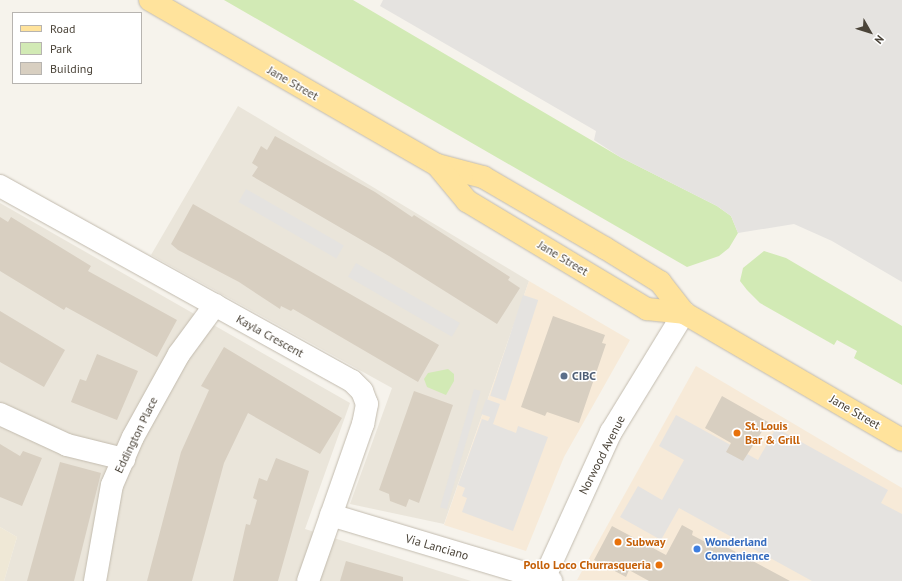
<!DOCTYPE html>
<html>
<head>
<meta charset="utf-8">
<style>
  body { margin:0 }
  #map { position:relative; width:902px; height:581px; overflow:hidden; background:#f6f3ec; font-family:"PT Sans",sans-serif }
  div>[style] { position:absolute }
  .residential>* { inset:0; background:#eae5da }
  .commercial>* { inset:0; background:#f7ead8 }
  .education>* { inset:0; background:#efe8d6 }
  .green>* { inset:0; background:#d2eab5 }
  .parking>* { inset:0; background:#e5e3e0; transform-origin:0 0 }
  .building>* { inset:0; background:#d8cfc1 }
  .roads { filter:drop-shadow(0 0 1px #c2bbae) drop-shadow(0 0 1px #c2bbae) }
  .minor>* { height:22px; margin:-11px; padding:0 11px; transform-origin:11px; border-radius:11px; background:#fff }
  .major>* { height:22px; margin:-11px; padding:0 11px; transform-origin:11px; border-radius:11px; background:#ffe39c }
  .dots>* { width:11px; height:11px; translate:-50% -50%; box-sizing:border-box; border:2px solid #fff; border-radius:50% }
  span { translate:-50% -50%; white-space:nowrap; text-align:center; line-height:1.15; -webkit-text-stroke:3px #fff; paint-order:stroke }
  .street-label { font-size:12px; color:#4b4439 }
  .service-label { font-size:12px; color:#4e5e75; font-weight:700 }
  .left { translate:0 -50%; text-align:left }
  .food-label { font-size:12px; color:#c56008; font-weight:700 }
  .right { translate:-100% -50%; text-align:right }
  .shop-label { font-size:12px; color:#366cbe; font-weight:700 }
  .legend { position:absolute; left:12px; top:12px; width:130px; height:72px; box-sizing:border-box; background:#fff; border:1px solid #b7b4b0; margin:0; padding:5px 7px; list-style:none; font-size:12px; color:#4b4439 }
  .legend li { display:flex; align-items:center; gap:8px; height:20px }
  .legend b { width:20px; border:1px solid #b7b4b0 }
  .north { position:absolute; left:850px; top:12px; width:40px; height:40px; -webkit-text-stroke:3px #fff; paint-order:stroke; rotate:129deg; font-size:11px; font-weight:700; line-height:16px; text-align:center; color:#4b4439 }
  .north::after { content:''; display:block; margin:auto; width:14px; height:18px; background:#4b4439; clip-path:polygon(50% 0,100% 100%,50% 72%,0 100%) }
</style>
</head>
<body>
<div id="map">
  <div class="residential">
    <div style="clip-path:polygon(238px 106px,529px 281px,444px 524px,350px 504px,392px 388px,151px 255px)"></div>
    <div style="clip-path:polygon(0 203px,350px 403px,305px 529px,471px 581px,4px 581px,17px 537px,0 527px)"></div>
  </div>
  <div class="commercial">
    <div style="clip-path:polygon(529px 281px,630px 340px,564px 457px,526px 551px,444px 525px)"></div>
    <div style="clip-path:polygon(696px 366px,902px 488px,902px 581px,577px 580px)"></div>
  </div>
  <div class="education">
    <div style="clip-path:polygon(0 527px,17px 537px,4px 581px,0 581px)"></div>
  </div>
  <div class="green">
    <div style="clip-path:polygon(224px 0,353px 0,620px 157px,717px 206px,731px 216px,738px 233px,729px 248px,719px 256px,687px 267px)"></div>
    <div style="clip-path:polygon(764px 251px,786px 258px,902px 326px,902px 385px,854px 358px,857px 351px,837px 340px,834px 345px,760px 303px,747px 290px,740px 281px,743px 268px)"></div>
    <div style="clip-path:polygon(448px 369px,454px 374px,454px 381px,446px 395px,427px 387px,424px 379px,428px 373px)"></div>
  </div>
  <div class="parking">
    <div style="clip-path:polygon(383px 0,902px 0,902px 282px,832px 241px,794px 224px,738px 233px,731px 216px,717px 206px,620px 157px,594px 140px,596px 131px,380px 6px)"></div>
    <div style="left:246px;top:189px;width:113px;height:15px;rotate:30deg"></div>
    <div style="left:356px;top:263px;width:120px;height:16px;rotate:30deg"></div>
    <div style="left:523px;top:295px;width:16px;height:106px;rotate:18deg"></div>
    <div style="left:474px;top:389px;width:7px;height:123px;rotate:16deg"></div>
    <div style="clip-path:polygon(486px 399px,500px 404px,493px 424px,516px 433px,518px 426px,548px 437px,513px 531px,462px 512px,467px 498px,462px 496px,465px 488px,458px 485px,482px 419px,488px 421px,490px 417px,481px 414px)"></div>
    <div style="clip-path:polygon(676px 415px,758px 460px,776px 428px,888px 490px,881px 503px,902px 514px,902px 581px,812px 581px,679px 508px,661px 540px,620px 517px,638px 486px,662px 500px,684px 460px,659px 446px)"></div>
  </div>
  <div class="building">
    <div style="clip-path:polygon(275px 136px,375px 192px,412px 217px,414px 215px,510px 277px,508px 280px,520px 288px,497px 324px,389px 256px,252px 176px,258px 167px,252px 163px,261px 146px,267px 150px)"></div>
    <div style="clip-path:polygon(193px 204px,439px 345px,418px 382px,293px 309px,291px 311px,281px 306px,280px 309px,239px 282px,178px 250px,171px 244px)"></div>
    <div style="clip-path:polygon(0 217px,8px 222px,11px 217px,91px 266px,88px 271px,177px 320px,157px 357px,66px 307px,64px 310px,0 271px)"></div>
    <div style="clip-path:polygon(0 311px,65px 350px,44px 387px,0 362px)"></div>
    <div style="clip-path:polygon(553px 316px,605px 335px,602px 343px,606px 344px,579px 423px,547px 412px,545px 416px,521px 407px)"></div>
    <div style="clip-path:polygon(224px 347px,342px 418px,320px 454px,248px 413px,224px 463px,192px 581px,147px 581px,181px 452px,209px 390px,201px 386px)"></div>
    <div style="clip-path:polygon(97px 354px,138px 371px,117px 420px,71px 402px,80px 379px,86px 381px)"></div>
    <div style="clip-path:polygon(414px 391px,453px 405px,419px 503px,409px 499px,406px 507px,390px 501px,389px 494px,379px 490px)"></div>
    <div style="clip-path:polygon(722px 396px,768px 422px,743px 461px,726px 452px,731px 443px,705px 428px)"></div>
    <div style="clip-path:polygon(0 444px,20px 456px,23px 451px,42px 458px,22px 506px,0 497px)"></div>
    <div style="clip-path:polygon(276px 458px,309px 471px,278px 581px,233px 581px,246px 524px,250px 525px,257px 500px,253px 498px,259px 478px,267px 481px)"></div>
    <div style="clip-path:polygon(60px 462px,101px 473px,74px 581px,27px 581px)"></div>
    <div style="clip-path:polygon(682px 525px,693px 531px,692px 535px,715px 547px,717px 542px,790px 581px,649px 581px,629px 570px,626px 577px,594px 560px,612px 526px,666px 555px)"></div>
    <div style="clip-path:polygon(346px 561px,403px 577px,403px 581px,340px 581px)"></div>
  </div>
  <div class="roads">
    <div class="minor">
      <div style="left:0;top:186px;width:402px;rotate:29deg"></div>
      <div style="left:352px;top:381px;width:14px;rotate:45deg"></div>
      <div style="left:362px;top:391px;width:14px;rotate:69deg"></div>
      <div style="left:367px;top:404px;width:20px;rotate:101deg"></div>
      <div style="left:363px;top:424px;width:166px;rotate:109.3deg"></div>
      <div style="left:0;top:414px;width:74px;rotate:24.8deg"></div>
      <div style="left:67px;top:445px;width:59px;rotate:13.8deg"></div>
      <div style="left:331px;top:515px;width:230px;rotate:16.7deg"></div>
      <div style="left:95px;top:581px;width:97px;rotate:-80deg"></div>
      <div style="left:112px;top:485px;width:52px;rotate:-66.4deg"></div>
      <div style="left:133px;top:437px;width:95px;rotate:-61deg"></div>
      <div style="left:179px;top:354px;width:61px;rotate:-53.7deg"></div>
      <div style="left:543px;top:581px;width:164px;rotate:-65.5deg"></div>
      <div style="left:611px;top:432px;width:140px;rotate:-58.5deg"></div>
    </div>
    <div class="major">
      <div style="left:150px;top:0;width:331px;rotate:29.9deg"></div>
      <div style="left:437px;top:165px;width:48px;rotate:14.6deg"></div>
      <div style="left:483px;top:177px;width:141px;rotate:30.2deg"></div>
      <div style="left:605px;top:248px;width:65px;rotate:31.7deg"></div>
      <div style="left:660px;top:282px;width:39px;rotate:52deg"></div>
      <div style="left:684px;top:313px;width:252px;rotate:30.2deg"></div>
      <div style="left:437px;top:165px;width:47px;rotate:50.2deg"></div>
      <div style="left:467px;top:201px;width:210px;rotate:31deg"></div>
      <div style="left:647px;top:309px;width:37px;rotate:6deg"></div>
    </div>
  </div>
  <div class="dots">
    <div style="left:564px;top:376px;background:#5c6f8a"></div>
    <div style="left:737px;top:433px;background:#e8710a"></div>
    <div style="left:618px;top:542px;background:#e8710a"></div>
    <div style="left:697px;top:549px;background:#3f7fe0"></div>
    <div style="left:659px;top:565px;background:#e8710a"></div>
  </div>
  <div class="street-label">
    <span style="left:293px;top:83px;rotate:30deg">Jane Street</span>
    <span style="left:563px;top:258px;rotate:31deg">Jane Street</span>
    <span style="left:270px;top:336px;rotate:29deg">Kayla Crescent</span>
    <span style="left:855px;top:412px;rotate:30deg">Jane Street</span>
    <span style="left:136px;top:435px;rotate:-64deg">Eddington Place</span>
    <span style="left:602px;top:455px;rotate:-63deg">Norwood Avenue</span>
    <span style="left:437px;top:547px;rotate:16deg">Via Lanciano</span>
  </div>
  <div class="service-label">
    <span class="left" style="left:572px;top:376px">CIBC</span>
  </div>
  <div class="food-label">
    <span class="left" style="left:745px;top:433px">St. Louis<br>Bar &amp; Grill</span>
    <span class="left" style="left:626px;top:542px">Subway</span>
    <span class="right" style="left:651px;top:565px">Pollo Loco Churrasqueria</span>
  </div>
  <div class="shop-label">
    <span class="left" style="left:705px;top:549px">Wonderland<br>Convenience</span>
  </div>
  <ul class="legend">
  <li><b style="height:5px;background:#ffe39c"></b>Road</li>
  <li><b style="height:11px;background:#d2eab5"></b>Park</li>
  <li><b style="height:11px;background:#d8cfc1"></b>Building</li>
  </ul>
  <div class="north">N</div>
</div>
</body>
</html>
